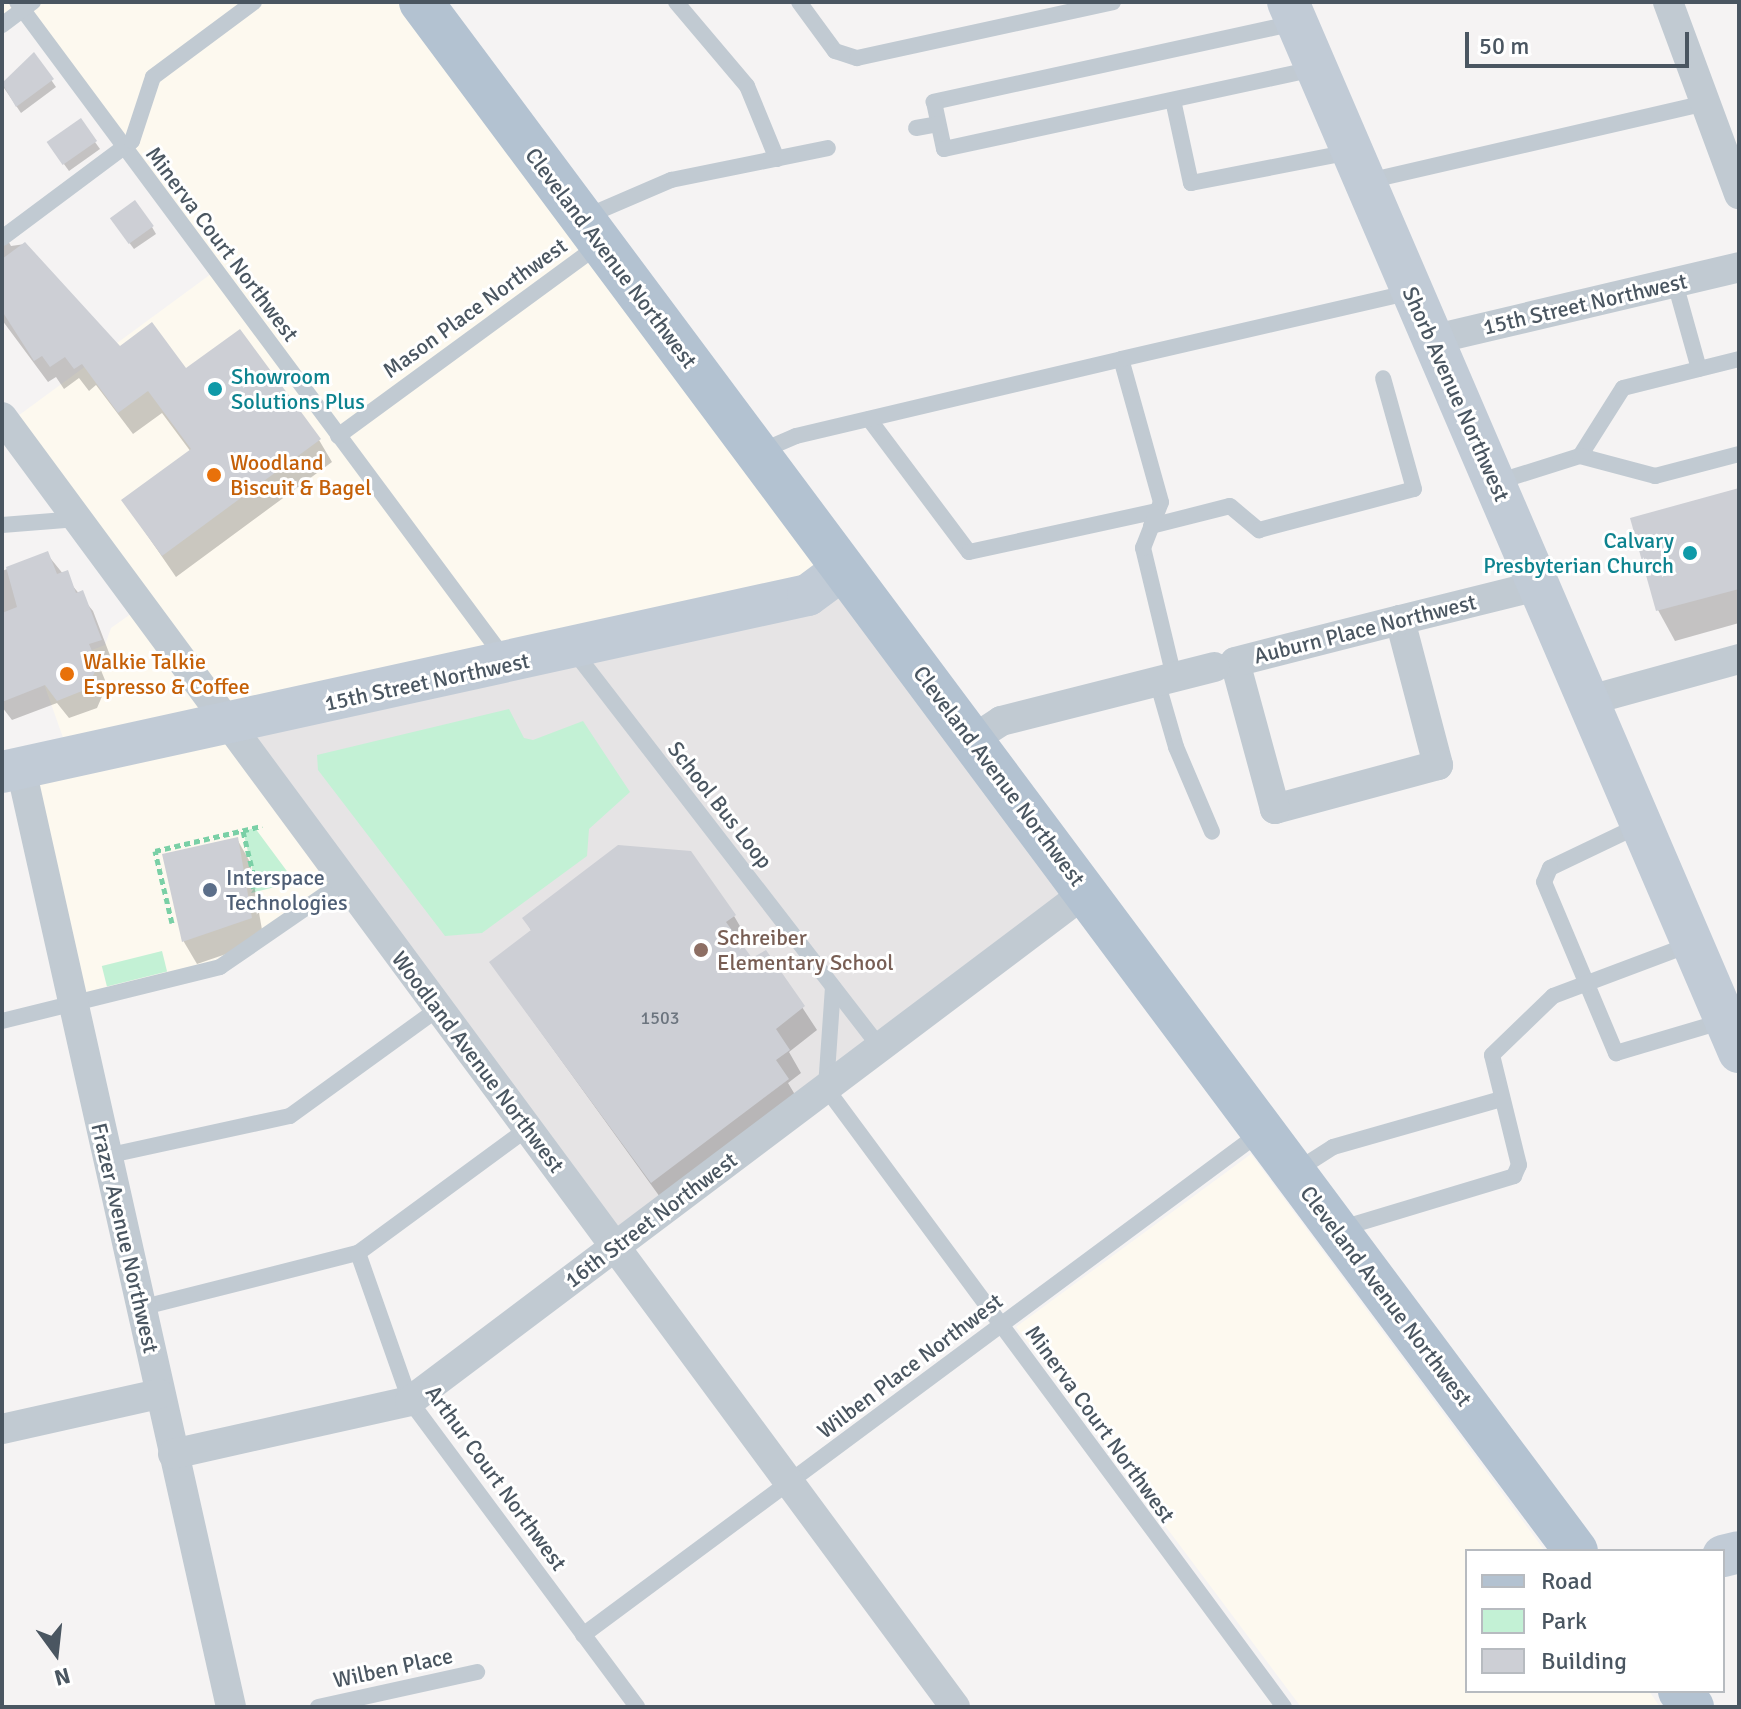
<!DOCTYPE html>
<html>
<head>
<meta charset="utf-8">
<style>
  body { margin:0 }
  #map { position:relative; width:1741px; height:1709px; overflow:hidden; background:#f5f3f3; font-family:Signika,sans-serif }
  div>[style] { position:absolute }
  .commercial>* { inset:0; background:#fdf9ef }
  .education>* { inset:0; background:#e6e4e5 }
  .green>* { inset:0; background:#c3f1d5; transform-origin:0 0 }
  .shadow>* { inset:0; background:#0003 }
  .building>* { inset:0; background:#cdcfd5; transform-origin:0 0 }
  .path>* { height:5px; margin-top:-2.5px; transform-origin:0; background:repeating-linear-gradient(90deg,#7ad0a6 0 6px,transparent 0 10px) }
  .lane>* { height:16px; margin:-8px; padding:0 8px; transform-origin:8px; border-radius:8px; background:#c1cad2 }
  .street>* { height:30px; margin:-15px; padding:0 15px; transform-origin:15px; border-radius:15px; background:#c1cad2 }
  .secondary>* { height:42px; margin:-21px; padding:0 21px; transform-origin:21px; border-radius:21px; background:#c1cbd6 }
  .primary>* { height:44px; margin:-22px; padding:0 22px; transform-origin:22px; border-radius:22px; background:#b3c2d1 }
  .dots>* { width:22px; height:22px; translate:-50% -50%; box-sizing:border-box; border:4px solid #fff; border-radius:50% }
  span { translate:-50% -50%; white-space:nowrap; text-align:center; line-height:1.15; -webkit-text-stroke:6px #fff; paint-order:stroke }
  .number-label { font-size:18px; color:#6b747e }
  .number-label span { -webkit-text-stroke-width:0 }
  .street-label { font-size:22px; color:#4a5661 }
  .culture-label { font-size:22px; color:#0d838f }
  .left { translate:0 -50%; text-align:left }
  .right { translate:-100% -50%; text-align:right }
  .food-label { font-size:22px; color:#c56008 }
  .service-label { font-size:22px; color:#4e5e75 }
  .education-label { font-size:22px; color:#785e54 }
  .frame { position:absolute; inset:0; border:4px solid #4a5661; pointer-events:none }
  .legend { position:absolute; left:1465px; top:1549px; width:260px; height:144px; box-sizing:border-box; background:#fff; border:2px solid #b7bbc0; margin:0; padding:10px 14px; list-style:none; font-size:24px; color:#4a5661 }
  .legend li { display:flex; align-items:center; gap:16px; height:40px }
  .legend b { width:40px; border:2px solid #b7bbc0 }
  .north { position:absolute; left:16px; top:1613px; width:80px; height:80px; -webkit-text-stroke:6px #fff; paint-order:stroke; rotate:165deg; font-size:22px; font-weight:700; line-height:32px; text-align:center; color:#4a5661 }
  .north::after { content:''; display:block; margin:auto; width:28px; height:36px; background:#4a5661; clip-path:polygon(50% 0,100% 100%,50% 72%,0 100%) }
  .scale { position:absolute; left:1465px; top:32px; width:224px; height:36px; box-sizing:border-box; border:4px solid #4a5661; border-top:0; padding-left:10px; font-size:24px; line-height:28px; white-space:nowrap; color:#4a5661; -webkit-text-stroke:6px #fff; paint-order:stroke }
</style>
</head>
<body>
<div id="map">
  <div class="commercial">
    <div style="clip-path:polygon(2px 2px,421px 2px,843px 569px,343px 882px,220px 967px,73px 1006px,21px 769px,71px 760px,39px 670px,105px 645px,111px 628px,142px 606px,7px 424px,215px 271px,23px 10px,2px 25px)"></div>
    <div style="clip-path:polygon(1251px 1154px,1545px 1551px,1467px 1551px,1467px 1691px,1649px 1691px,1660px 1707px,1301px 1707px,1016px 1327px)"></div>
  </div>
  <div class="education">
    <div style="clip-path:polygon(843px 569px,1086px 892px,615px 1248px,231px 726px)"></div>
  </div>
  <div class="green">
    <div style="clip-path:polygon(509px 709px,524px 738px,533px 740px,583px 721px,630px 792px,589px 829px,587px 856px,482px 933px,445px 936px,318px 770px,317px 755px)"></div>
    <div style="clip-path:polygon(255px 828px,295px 882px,251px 893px,256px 885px,243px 831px)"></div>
    <div style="left:162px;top:951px;width:21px;height:62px;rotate:76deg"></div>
  </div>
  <div class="shadow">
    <div style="clip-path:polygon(34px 55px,56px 87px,21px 113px,2px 85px)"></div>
    <div style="clip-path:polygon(80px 121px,100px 149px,69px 171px,53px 149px)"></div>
    <div style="clip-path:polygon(116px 225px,152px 227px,156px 234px,134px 249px)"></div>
    <div style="clip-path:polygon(2px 230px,11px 246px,25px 244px,120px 349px,185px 371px,319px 440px,332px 462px,176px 577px,123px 500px,191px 452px,162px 413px,133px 434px,96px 385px,89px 391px,79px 378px,64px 389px,56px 377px,48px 382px,2px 320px)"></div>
    <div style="clip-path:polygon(1739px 490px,1739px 623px,1675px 641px,1658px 610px)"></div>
    <div style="clip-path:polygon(47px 554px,93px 611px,111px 658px,98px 663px,107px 685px,97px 708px,69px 718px,57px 703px,12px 720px,2px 707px,2px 571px)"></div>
    <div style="clip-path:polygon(237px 839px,250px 862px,264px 941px,197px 964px,184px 942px,164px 856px)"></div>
    <div style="clip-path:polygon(734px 916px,747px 938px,739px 944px,752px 961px,766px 952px,817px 1030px,789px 1052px,801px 1073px,788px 1083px,800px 1103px,665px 1204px,491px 963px,532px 932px,524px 918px)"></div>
  </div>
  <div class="building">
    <div style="clip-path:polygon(34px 52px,54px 79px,16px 107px,2px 83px)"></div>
    <div style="left:81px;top:118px;width:28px;height:42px;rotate:55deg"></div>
    <div style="left:135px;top:200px;width:32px;height:31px;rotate:54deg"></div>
    <div style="clip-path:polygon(25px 242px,120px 346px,152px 322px,186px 368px,240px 329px,321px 439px,162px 556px,121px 500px,191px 449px,148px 391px,118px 413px,82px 364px,74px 369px,65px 357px,50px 367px,42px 356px,34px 361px,2px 311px,2px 259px)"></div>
    <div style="clip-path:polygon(1739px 488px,1739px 589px,1656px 611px,1630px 518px)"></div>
    <div style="clip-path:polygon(48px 551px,57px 574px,68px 570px,76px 593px,83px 590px,102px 640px,89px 644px,98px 665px,87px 689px,57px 701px,45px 685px,2px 702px,2px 613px,17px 607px,6px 567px)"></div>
    <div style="clip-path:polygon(238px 837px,252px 918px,182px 942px,162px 854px)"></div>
    <div style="clip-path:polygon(618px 845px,691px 851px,736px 915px,726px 922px,752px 958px,766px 950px,805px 1006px,776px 1029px,790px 1050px,776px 1060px,789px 1079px,651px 1183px,489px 962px,531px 930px,522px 918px)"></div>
  </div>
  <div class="path">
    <div style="left:243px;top:831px;width:56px;rotate:76.5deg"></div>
    <div style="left:256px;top:885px;width:7px;rotate:164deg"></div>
    <div style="left:172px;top:923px;width:74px;rotate:-103.3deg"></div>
    <div style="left:155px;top:851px;width:110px;rotate:-13.2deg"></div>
  </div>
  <div class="lane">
    <div style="left:17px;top:2px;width:818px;rotate:53.4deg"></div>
    <div style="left:676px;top:2px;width:110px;rotate:49.8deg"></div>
    <div style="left:747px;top:86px;width:79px;rotate:67.7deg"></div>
    <div style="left:799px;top:2px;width:61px;rotate:53.7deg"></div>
    <div style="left:835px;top:51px;width:23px;rotate:18deg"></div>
    <div style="left:857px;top:58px;width:262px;rotate:-12.3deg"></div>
    <div style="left:1295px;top:23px;width:370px;rotate:167.7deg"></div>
    <div style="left:934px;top:102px;width:48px;rotate:78deg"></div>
    <div style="left:944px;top:149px;width:379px;rotate:-12.2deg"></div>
    <div style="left:2px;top:25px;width:39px;rotate:-37deg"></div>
    <div style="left:1173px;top:100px;width:85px;rotate:77.8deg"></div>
    <div style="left:1191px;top:183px;width:163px;rotate:-11deg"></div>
    <div style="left:916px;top:128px;width:22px;rotate:-10deg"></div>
    <div style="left:1368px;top:181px;width:346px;rotate:-13deg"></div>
    <div style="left:585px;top:217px;width:94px;rotate:-23.3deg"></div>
    <div style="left:671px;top:180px;width:160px;rotate:-11.5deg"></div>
    <div style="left:2px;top:238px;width:162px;rotate:-36.7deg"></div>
    <div style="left:132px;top:141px;width:67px;rotate:-71.8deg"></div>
    <div style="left:153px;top:77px;width:126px;rotate:-36.6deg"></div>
    <div style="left:1675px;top:283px;width:89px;rotate:74.4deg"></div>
    <div style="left:869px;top:419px;width:166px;rotate:53.1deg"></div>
    <div style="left:969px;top:552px;width:192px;rotate:-12.3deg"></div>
    <div style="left:338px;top:436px;width:322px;rotate:-36.2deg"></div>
    <div style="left:759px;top:452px;width:40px;rotate:-23.4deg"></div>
    <div style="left:796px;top:436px;width:334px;rotate:-13.3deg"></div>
    <div style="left:1580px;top:456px;width:80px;rotate:-57.7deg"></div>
    <div style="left:1623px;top:388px;width:120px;rotate:-14deg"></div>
    <div style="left:1497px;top:482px;width:87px;rotate:-17.4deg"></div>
    <div style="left:1580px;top:456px;width:78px;rotate:14.9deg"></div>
    <div style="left:1655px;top:476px;width:87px;rotate:-14.7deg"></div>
    <div style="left:2px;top:525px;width:76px;rotate:-4.5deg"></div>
    <div style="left:1151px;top:526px;width:81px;rotate:-14.2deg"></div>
    <div style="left:1230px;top:506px;width:38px;rotate:40deg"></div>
    <div style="left:1259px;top:530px;width:160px;rotate:-14.8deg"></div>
    <div style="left:1414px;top:489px;width:115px;rotate:-105.6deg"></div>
    <div style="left:573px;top:650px;width:500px;rotate:52.31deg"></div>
    <div style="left:1174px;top:677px;width:133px;rotate:-103.5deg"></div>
    <div style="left:1143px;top:548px;width:49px;rotate:-68.6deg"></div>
    <div style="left:1161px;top:502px;width:148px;rotate:-105.6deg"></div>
    <div style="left:1121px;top:359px;width:298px;rotate:-13deg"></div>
    <div style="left:1157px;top:681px;width:69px;rotate:73.9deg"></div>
    <div style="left:1176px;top:747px;width:92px;rotate:67deg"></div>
    <div style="left:1642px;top:824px;width:102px;rotate:154.4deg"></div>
    <div style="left:1550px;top:868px;width:15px;rotate:113deg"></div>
    <div style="left:1544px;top:882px;width:186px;rotate:67.2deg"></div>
    <div style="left:1616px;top:1053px;width:113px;rotate:-16.5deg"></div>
    <div style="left:833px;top:987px;width:101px;rotate:94deg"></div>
    <div style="left:826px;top:1088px;width:770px;rotate:53.5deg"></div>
    <div style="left:2px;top:1021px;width:225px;rotate:-13.9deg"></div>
    <div style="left:220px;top:967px;width:150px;rotate:-34.6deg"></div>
    <div style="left:106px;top:1156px;width:188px;rotate:-12.3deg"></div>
    <div style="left:290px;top:1116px;width:183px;rotate:-35.9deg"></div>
    <div style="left:1294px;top:1172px;width:46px;rotate:-32.7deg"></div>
    <div style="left:1333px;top:1147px;width:176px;rotate:-15.9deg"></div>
    <div style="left:1339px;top:1229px;width:183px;rotate:-16.8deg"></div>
    <div style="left:1514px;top:1176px;width:12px;rotate:-66deg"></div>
    <div style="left:1519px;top:1165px;width:113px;rotate:-103.8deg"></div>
    <div style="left:1492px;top:1055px;width:85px;rotate:-44deg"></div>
    <div style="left:1553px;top:996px;width:147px;rotate:-20.6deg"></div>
    <div style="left:358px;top:1253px;width:157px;rotate:70.6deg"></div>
    <div style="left:410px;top:1401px;width:381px;rotate:53.4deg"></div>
    <div style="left:140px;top:1308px;width:225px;rotate:-14.2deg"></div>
    <div style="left:358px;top:1253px;width:211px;rotate:-36.3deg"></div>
    <div style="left:583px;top:1635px;width:844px;rotate:-36.57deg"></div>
    <div style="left:318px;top:1707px;width:163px;rotate:-12.4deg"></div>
  </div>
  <div class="street">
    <div style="left:1668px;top:2px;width:205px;rotate:69.7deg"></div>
    <div style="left:1431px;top:340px;width:317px;rotate:-13.3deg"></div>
    <div style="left:2px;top:417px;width:1604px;rotate:53.54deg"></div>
    <div style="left:1400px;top:620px;width:150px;rotate:75.3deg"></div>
    <div style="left:1438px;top:765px;width:169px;rotate:164.9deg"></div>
    <div style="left:1275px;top:809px;width:152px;rotate:-105.2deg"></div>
    <div style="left:1235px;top:662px;width:170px;rotate:-14.3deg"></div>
    <div style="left:1400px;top:620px;width:145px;rotate:-13.9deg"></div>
    <div style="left:1590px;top:700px;width:155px;rotate:-15.4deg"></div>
    <div style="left:972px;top:740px;width:35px;rotate:-33deg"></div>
    <div style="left:1001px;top:721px;width:220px;rotate:-14.2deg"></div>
    <div style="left:21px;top:769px;width:961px;rotate:77.38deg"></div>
    <div style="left:2px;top:1429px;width:161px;rotate:-12.6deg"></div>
    <div style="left:173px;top:1454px;width:243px;rotate:-12.6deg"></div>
    <div style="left:410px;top:1401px;width:846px;rotate:-36.98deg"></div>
  </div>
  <div class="secondary">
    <div style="left:1288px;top:2px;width:1143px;rotate:66.76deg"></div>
    <div style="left:2px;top:772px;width:825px;rotate:-12.39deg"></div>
    <div style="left:808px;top:595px;width:44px;rotate:-36.6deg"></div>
    <div style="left:1723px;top:1556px;width:16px;rotate:-14deg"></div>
  </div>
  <div class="primary">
    <div style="left:421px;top:2px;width:1932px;rotate:53.29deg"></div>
    <div style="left:1680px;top:1691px;width:20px;rotate:53deg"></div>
  </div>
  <div class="dots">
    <div style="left:215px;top:389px;background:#0f9aa8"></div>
    <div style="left:214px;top:475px;background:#e8710a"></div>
    <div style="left:1690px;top:553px;background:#0f9aa8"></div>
    <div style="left:67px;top:674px;background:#e8710a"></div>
    <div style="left:210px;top:890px;background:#5c6f8a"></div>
    <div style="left:701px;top:950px;background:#8d6e63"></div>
  </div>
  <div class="number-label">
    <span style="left:660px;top:1018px">1503</span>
  </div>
  <div class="street-label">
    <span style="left:222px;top:244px;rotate:53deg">Minerva Court Northwest</span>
    <span style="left:611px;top:258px;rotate:53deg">Cleveland Avenue Northwest</span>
    <span style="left:1585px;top:304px;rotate:-13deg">15th Street Northwest</span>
    <span style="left:475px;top:308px;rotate:-36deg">Mason Place Northwest</span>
    <span style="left:1456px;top:394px;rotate:66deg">Shorb Avenue Northwest</span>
    <span style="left:1365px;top:629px;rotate:-14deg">Auburn Place Northwest</span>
    <span style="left:427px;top:682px;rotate:-12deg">15th Street Northwest</span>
    <span style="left:999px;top:776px;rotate:53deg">Cleveland Avenue Northwest</span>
    <span style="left:720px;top:805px;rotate:52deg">School Bus Loop</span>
    <span style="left:478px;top:1062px;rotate:53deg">Woodland Avenue Northwest</span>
    <span style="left:651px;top:1220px;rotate:-37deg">16th Street Northwest</span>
    <span style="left:125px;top:1238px;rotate:77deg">Frazer Avenue Northwest</span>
    <span style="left:1386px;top:1296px;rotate:53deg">Cleveland Avenue Northwest</span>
    <span style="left:910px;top:1366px;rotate:-37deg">Wilben Place Northwest</span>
    <span style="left:1100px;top:1424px;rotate:54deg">Minerva Court Northwest</span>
    <span style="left:496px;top:1478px;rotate:54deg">Arthur Court Northwest</span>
    <span style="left:393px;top:1668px;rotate:-12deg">Wilben Place</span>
  </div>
  <div class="culture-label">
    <span class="left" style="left:231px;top:389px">Showroom<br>Solutions Plus</span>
    <span class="right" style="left:1674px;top:553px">Calvary<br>Presbyterian Church</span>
  </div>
  <div class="food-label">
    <span class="left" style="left:230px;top:475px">Woodland<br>Biscuit &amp; Bagel</span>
    <span class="left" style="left:83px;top:674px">Walkie Talkie<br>Espresso &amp; Coffee</span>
  </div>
  <div class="service-label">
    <span class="left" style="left:226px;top:890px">Interspace<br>Technologies</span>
  </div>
  <div class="education-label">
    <span class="left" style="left:717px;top:950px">Schreiber<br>Elementary School</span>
  </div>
  <div class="frame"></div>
  <ul class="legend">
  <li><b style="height:10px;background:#b3c2d1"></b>Road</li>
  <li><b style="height:22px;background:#c3f1d5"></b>Park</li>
  <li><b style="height:22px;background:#cdcfd5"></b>Building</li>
  </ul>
  <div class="north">N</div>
  <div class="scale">50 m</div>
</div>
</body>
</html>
